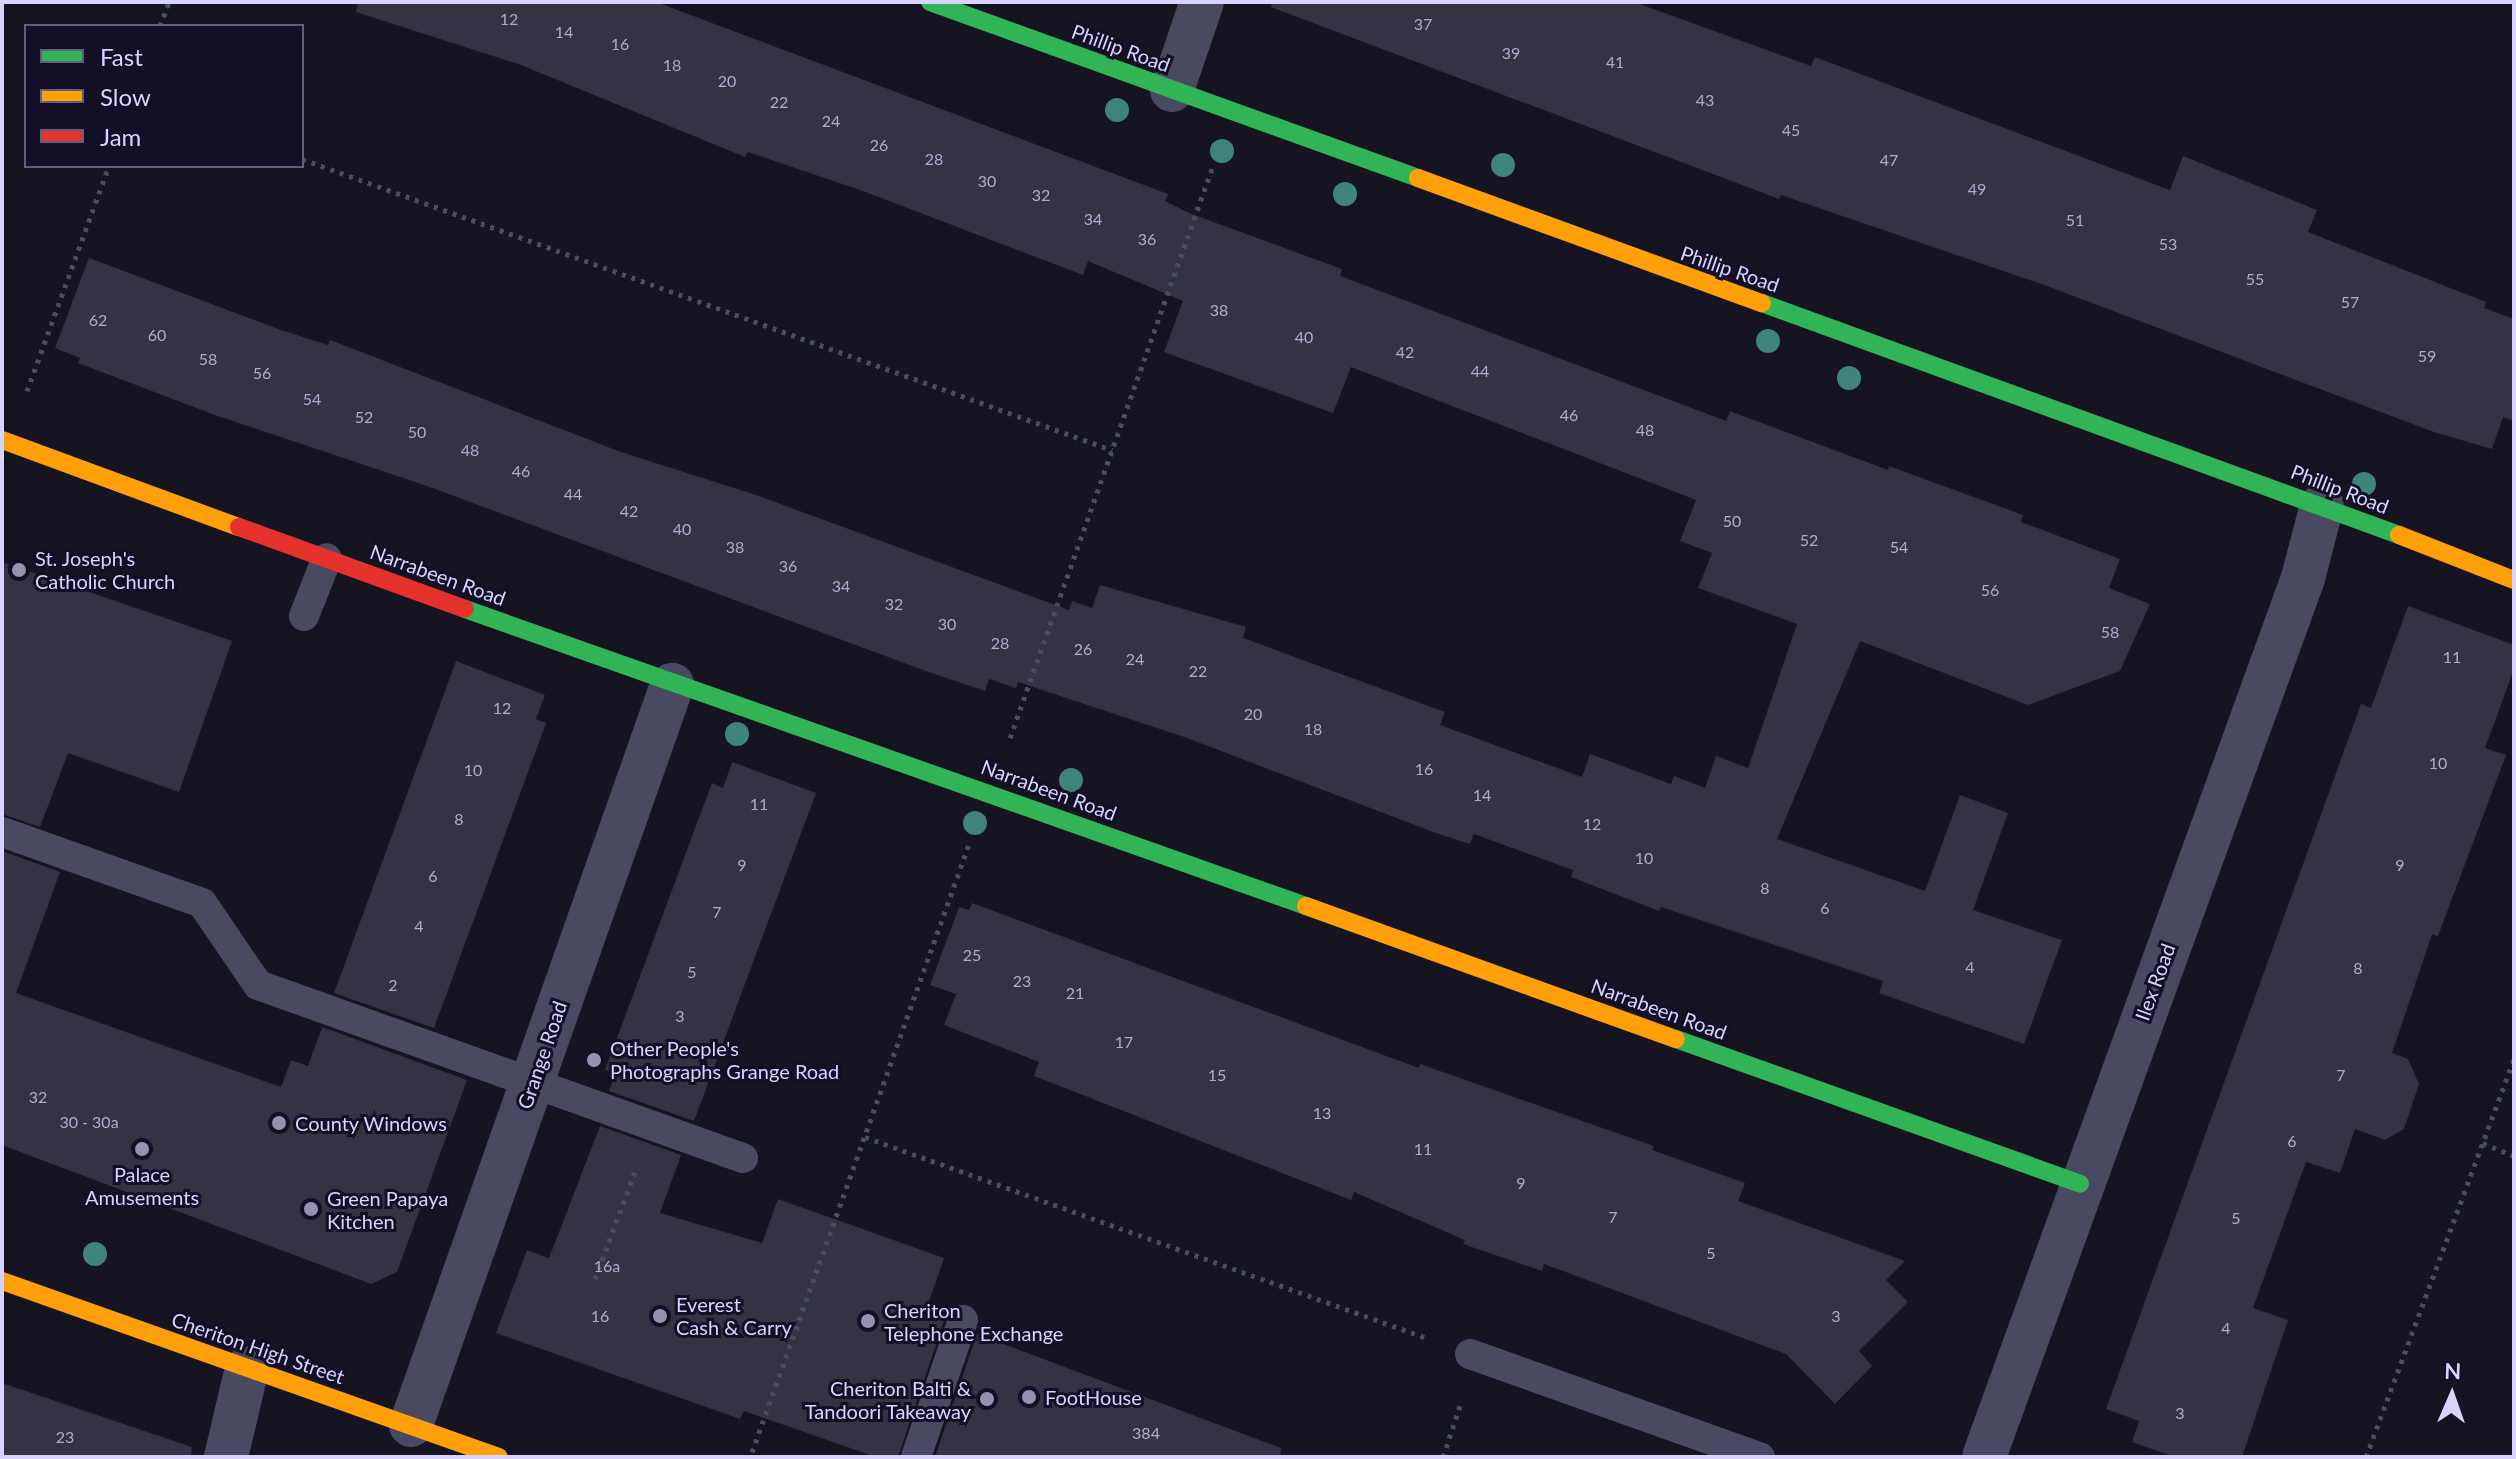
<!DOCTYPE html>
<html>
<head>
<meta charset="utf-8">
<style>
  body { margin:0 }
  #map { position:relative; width:2516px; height:1459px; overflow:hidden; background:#161421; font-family:Lato,sans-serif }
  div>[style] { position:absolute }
  .building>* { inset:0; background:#343243 }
  .path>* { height:5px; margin-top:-2.5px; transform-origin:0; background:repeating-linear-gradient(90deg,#44505f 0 4px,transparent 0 10px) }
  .lane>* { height:30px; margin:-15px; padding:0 15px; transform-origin:15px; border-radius:15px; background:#4a4962 }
  .street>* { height:44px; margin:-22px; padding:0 22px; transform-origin:22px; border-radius:22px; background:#4a4962 }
  .fast>* { height:18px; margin:-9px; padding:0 9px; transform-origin:9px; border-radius:9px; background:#30b455 }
  .slow>* { height:18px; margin:-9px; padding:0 9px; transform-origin:9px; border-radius:9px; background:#ff9f0a }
  .jam>* { height:18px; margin:-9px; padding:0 9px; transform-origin:9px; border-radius:9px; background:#e5322d }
  .trees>* { width:24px; height:24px; margin:-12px; border-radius:50%; background:#3e8478 }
  .dots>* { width:22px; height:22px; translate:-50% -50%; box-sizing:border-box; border:4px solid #130f26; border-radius:50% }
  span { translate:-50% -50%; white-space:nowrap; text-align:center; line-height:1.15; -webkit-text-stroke:6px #130f26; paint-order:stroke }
  .number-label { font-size:16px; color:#b0acd0 }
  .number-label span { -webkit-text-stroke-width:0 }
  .street-label { font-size:20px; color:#d9d4ff }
  .poi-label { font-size:20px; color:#d9d4ff }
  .left { translate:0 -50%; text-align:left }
  .right { translate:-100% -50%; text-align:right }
  .frame { position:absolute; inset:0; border:4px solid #d9d4ff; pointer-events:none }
  .legend { position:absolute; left:24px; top:24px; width:280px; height:144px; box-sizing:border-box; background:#130f26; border:2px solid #625e7d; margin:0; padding:10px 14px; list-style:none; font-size:24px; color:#d9d4ff }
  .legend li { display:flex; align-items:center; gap:16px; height:40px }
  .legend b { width:40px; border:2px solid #625e7d }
  .north { position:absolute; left:2412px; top:1355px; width:80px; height:80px; -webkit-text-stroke:6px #130f26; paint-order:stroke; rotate:2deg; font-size:22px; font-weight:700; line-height:32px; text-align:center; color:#d9d4ff }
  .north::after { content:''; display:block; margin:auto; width:28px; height:36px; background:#d9d4ff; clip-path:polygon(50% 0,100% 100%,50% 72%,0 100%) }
</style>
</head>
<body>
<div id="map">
  <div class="building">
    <div style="clip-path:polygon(358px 2px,656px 2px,1168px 194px,1165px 201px,1189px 213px,1342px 269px,1340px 276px,1726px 421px,1730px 411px,1888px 470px,1889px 466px,2023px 515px,2021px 522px,2120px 559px,2109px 588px,2150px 604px,2120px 671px,2028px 705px,1860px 641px,1777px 839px,1925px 891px,1960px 795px,2008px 813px,1973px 910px,2062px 940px,2024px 1044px,1879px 993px,1883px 981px,1661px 907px,1659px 911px,1571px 877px,1573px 870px,1474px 834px,1470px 844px,1436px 833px,1187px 738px,1018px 682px,1016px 688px,989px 679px,985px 691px,923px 670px,427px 486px,215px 415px,78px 363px,80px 358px,55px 348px,89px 258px,281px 330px,328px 345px,330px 340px,621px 452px,756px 495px,1069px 610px,1072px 601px,1092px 608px,1100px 585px,1246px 627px,1243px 638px,1445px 712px,1440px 725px,1582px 777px,1590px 754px,1671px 784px,1674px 776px,1705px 788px,1716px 756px,1748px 768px,1797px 624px,1698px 588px,1712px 553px,1680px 541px,1696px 500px,1351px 367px,1333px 413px,1164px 352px,1183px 301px,1088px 261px,1083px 275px,863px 191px,748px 152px,745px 157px,521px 65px,356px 12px)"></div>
    <div style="clip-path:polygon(1272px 2px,1634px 2px,1811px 66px,1815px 57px,2170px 190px,2183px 156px,2317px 210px,2308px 232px,2486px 302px,2484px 308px,2514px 319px,2514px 421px,2503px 417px,2492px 449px,2434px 432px,2047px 286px,1781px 195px,1779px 199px,1271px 7px)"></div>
    <div style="clip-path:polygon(2px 562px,232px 641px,179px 792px,68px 753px,40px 827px,2px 814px)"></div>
    <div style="clip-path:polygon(2408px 606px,2514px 645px,2514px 669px,2485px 748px,2506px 755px,2438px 936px,2432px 934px,2392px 1053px,2408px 1059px,2419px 1084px,2404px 1129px,2385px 1140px,2355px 1129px,2340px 1173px,2306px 1162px,2253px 1308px,2288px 1320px,2242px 1457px,2175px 1457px,2132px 1442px,2139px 1421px,2106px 1409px,2361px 704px,2371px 708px)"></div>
    <div style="clip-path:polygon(456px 661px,545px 695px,536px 719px,546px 723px,434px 1028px,334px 993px)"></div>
    <div style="clip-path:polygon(732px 762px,816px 793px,694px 1121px,609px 1091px,615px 1074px,605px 1070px,712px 783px,723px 788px)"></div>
    <div style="clip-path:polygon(2px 851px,60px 872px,16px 993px,281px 1087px,291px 1060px,308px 1066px,322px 1027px,467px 1080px,397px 1272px,371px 1284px,2px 1145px)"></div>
    <div style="clip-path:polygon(972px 903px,1419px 1068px,1420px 1064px,1654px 1146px,1652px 1150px,1745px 1183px,1738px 1201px,1905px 1261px,1886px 1280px,1908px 1302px,1859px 1351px,1872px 1366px,1835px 1404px,1786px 1354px,1544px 1264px,1542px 1271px,1463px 1244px,1465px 1240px,1354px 1192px,1351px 1200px,1034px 1076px,1039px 1062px,944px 1025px,956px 994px,930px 985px,959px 907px,969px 910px)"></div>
    <div style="clip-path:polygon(600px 1126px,681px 1155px,660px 1213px,762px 1243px,778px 1199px,944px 1258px,925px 1313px,944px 1321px,898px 1457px,876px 1457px,744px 1411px,740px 1419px,496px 1333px,527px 1250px,549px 1258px)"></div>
    <div style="clip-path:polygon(977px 1334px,1281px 1448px,1280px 1457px,935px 1457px)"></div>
    <div style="clip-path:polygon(2px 1383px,192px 1447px,191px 1457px,2px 1457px)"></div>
  </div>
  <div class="path">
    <div style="left:160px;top:26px;width:26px;rotate:-69deg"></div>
    <div style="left:302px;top:159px;width:861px;rotate:19.76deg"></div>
    <div style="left:27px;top:391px;width:239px;rotate:-70deg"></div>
    <div style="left:1010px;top:738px;width:610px;rotate:-70.47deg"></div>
    <div style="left:865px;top:1137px;width:594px;rotate:19.69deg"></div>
    <div style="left:2483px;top:1143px;width:34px;rotate:23deg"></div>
    <div style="left:595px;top:1279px;width:114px;rotate:-69.5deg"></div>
    <div style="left:752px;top:1452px;width:646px;rotate:-70.36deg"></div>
    <div style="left:1443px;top:1457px;width:57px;rotate:-71.6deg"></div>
    <div style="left:2366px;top:1457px;width:425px;rotate:-69.6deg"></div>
  </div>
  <div class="lane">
    <div style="left:304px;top:616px;width:62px;rotate:-68.4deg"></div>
    <div style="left:2px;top:832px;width:212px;rotate:19.5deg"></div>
    <div style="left:202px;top:903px;width:99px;rotate:55.7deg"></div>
    <div style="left:258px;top:985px;width:515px;rotate:19.63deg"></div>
    <div style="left:1470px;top:1354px;width:308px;rotate:19.6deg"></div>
    <div style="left:916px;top:1457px;width:145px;rotate:-71.1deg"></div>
  </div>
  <div class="street">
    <div style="left:1172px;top:90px;width:93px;rotate:-71.2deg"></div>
    <div style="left:411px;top:1425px;width:785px;rotate:-70.57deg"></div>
    <div style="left:226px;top:1457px;width:91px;rotate:-76.7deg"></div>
    <div style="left:1984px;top:1457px;width:935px;rotate:-70.05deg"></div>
    <div style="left:2303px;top:578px;width:75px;rotate:-75.4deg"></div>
  </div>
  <div class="fast">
    <div style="left:930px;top:2px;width:519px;rotate:19.83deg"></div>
    <div style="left:1762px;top:303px;width:678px;rotate:20.01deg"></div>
    <div style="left:465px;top:609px;width:892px;rotate:19.45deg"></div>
    <div style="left:1676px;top:1039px;width:429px;rotate:19.7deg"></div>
  </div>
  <div class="slow">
    <div style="left:1418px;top:178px;width:366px;rotate:20deg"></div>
    <div style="left:2px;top:440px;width:252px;rotate:20.2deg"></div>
    <div style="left:2399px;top:535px;width:123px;rotate:21.4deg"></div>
    <div style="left:1306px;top:906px;width:393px;rotate:19.8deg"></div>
    <div style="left:2px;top:1281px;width:527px;rotate:19.5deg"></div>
  </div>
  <div class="jam">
    <div style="left:239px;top:527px;width:240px;rotate:19.9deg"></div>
  </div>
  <div class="trees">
    <div style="left:1117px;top:110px"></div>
    <div style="left:1222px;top:151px"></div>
    <div style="left:1503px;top:165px"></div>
    <div style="left:1345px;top:194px"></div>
    <div style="left:1768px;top:341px"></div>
    <div style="left:1849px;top:378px"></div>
    <div style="left:2364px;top:484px"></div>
    <div style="left:737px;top:734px"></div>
    <div style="left:1071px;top:780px"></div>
    <div style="left:975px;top:823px"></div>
    <div style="left:95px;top:1254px"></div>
  </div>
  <div class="dots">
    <div style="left:19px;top:570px;background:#9591b1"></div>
    <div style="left:594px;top:1060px;background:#9591b1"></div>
    <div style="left:279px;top:1123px;background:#9591b1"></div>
    <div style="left:142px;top:1149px;background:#9591b1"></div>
    <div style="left:311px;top:1209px;background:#9591b1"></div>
    <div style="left:660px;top:1316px;background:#9591b1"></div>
    <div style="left:868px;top:1321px;background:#9591b1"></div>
    <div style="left:1029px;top:1397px;background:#9591b1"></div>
    <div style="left:987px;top:1399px;background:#9591b1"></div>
  </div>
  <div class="number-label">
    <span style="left:509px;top:19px">12</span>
    <span style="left:1423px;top:24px">37</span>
    <span style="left:564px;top:32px">14</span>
    <span style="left:620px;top:44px">16</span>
    <span style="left:1511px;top:53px">39</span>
    <span style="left:1615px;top:62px">41</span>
    <span style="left:672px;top:65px">18</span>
    <span style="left:727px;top:81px">20</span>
    <span style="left:1705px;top:100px">43</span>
    <span style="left:779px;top:102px">22</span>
    <span style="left:831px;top:121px">24</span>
    <span style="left:1791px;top:130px">45</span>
    <span style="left:879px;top:145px">26</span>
    <span style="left:934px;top:159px">28</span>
    <span style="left:1889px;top:160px">47</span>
    <span style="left:987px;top:181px">30</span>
    <span style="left:1977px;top:189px">49</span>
    <span style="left:1041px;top:195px">32</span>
    <span style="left:1093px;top:219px">34</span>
    <span style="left:2075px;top:220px">51</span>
    <span style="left:1147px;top:239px">36</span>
    <span style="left:2168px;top:244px">53</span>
    <span style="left:2255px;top:279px">55</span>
    <span style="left:2350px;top:302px">57</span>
    <span style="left:1219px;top:310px">38</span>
    <span style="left:98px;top:320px">62</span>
    <span style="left:157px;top:335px">60</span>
    <span style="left:1304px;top:337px">40</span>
    <span style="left:1405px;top:352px">42</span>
    <span style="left:2427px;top:356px">59</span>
    <span style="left:208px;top:359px">58</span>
    <span style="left:1480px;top:371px">44</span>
    <span style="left:262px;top:373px">56</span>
    <span style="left:312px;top:399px">54</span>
    <span style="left:1569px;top:415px">46</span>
    <span style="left:364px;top:417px">52</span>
    <span style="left:1645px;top:430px">48</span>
    <span style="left:417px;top:432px">50</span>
    <span style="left:470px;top:450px">48</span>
    <span style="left:521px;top:471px">46</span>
    <span style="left:573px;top:494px">44</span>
    <span style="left:629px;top:511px">42</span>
    <span style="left:1732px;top:521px">50</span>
    <span style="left:682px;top:529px">40</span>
    <span style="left:1809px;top:540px">52</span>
    <span style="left:735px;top:547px">38</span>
    <span style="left:1899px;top:547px">54</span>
    <span style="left:788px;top:566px">36</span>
    <span style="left:841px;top:586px">34</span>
    <span style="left:1990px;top:590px">56</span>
    <span style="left:894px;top:604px">32</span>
    <span style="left:947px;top:624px">30</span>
    <span style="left:2110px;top:632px">58</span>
    <span style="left:1000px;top:643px">28</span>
    <span style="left:1083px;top:649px">26</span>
    <span style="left:2452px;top:657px">11</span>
    <span style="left:1135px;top:659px">24</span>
    <span style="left:1198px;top:671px">22</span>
    <span style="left:502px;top:708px">12</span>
    <span style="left:1253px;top:714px">20</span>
    <span style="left:1313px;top:729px">18</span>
    <span style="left:2438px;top:763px">10</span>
    <span style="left:1424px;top:769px">16</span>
    <span style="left:473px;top:770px">10</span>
    <span style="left:1482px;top:795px">14</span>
    <span style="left:759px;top:804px">11</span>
    <span style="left:459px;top:819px">8</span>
    <span style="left:1592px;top:824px">12</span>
    <span style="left:1644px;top:858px">10</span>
    <span style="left:742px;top:865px">9</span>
    <span style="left:2400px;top:865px">9</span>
    <span style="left:433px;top:876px">6</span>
    <span style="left:1765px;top:888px">8</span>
    <span style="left:1825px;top:908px">6</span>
    <span style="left:717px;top:912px">7</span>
    <span style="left:419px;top:926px">4</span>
    <span style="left:972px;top:955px">25</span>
    <span style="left:1970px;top:967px">4</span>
    <span style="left:2358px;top:968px">8</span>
    <span style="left:692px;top:972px">5</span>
    <span style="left:1022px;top:981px">23</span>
    <span style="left:393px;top:985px">2</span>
    <span style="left:1075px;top:993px">21</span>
    <span style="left:680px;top:1016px">3</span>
    <span style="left:1124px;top:1042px">17</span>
    <span style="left:1217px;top:1075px">15</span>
    <span style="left:2341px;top:1075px">7</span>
    <span style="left:38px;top:1097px">32</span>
    <span style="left:1322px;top:1113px">13</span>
    <span style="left:89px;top:1122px">30 - 30a</span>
    <span style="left:2292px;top:1141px">6</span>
    <span style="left:1423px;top:1149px">11</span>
    <span style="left:1521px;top:1183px">9</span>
    <span style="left:1613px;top:1217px">7</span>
    <span style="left:2236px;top:1218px">5</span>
    <span style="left:1711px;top:1253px">5</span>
    <span style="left:607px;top:1266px">16a</span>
    <span style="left:600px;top:1316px">16</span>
    <span style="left:1836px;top:1316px">3</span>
    <span style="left:2226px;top:1328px">4</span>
    <span style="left:2180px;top:1413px">3</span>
    <span style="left:1146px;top:1433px">384</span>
    <span style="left:65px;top:1437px">23</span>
  </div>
  <div class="street-label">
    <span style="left:1121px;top:48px;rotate:20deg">Phillip Road</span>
    <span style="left:1730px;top:269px;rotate:19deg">Phillip Road</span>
    <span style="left:2340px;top:489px;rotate:21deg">Phillip Road</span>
    <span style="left:438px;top:575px;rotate:20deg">Narrabeen Road</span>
    <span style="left:1049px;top:790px;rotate:20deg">Narrabeen Road</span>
    <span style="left:2155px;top:982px;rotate:-70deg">Ilex Road</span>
    <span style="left:1659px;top:1009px;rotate:20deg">Narrabeen Road</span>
    <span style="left:542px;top:1055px;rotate:-71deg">Grange Road</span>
    <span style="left:258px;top:1348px;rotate:19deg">Cheriton High Street</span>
  </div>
  <div class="poi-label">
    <span class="left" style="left:35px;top:570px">St. Joseph's<br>Catholic Church</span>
    <span class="left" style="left:610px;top:1060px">Other People's<br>Photographs Grange Road</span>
    <span class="left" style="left:295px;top:1123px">County Windows</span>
    <span style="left:142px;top:1186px">Palace<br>Amusements</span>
    <span class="left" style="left:327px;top:1210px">Green Papaya<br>Kitchen</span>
    <span class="left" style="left:676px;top:1316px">Everest<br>Cash &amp; Carry</span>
    <span class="left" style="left:884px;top:1322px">Cheriton<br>Telephone Exchange</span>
    <span class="right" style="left:971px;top:1400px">Cheriton Balti &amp;<br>Tandoori Takeaway</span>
    <span class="left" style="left:1045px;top:1397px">FootHouse</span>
  </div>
  <div class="frame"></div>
  <ul class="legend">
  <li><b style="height:10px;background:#30b455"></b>Fast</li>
  <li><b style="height:10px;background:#ff9f0a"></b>Slow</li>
  <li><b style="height:10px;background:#e5322d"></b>Jam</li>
  </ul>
  <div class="north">N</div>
</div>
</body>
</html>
